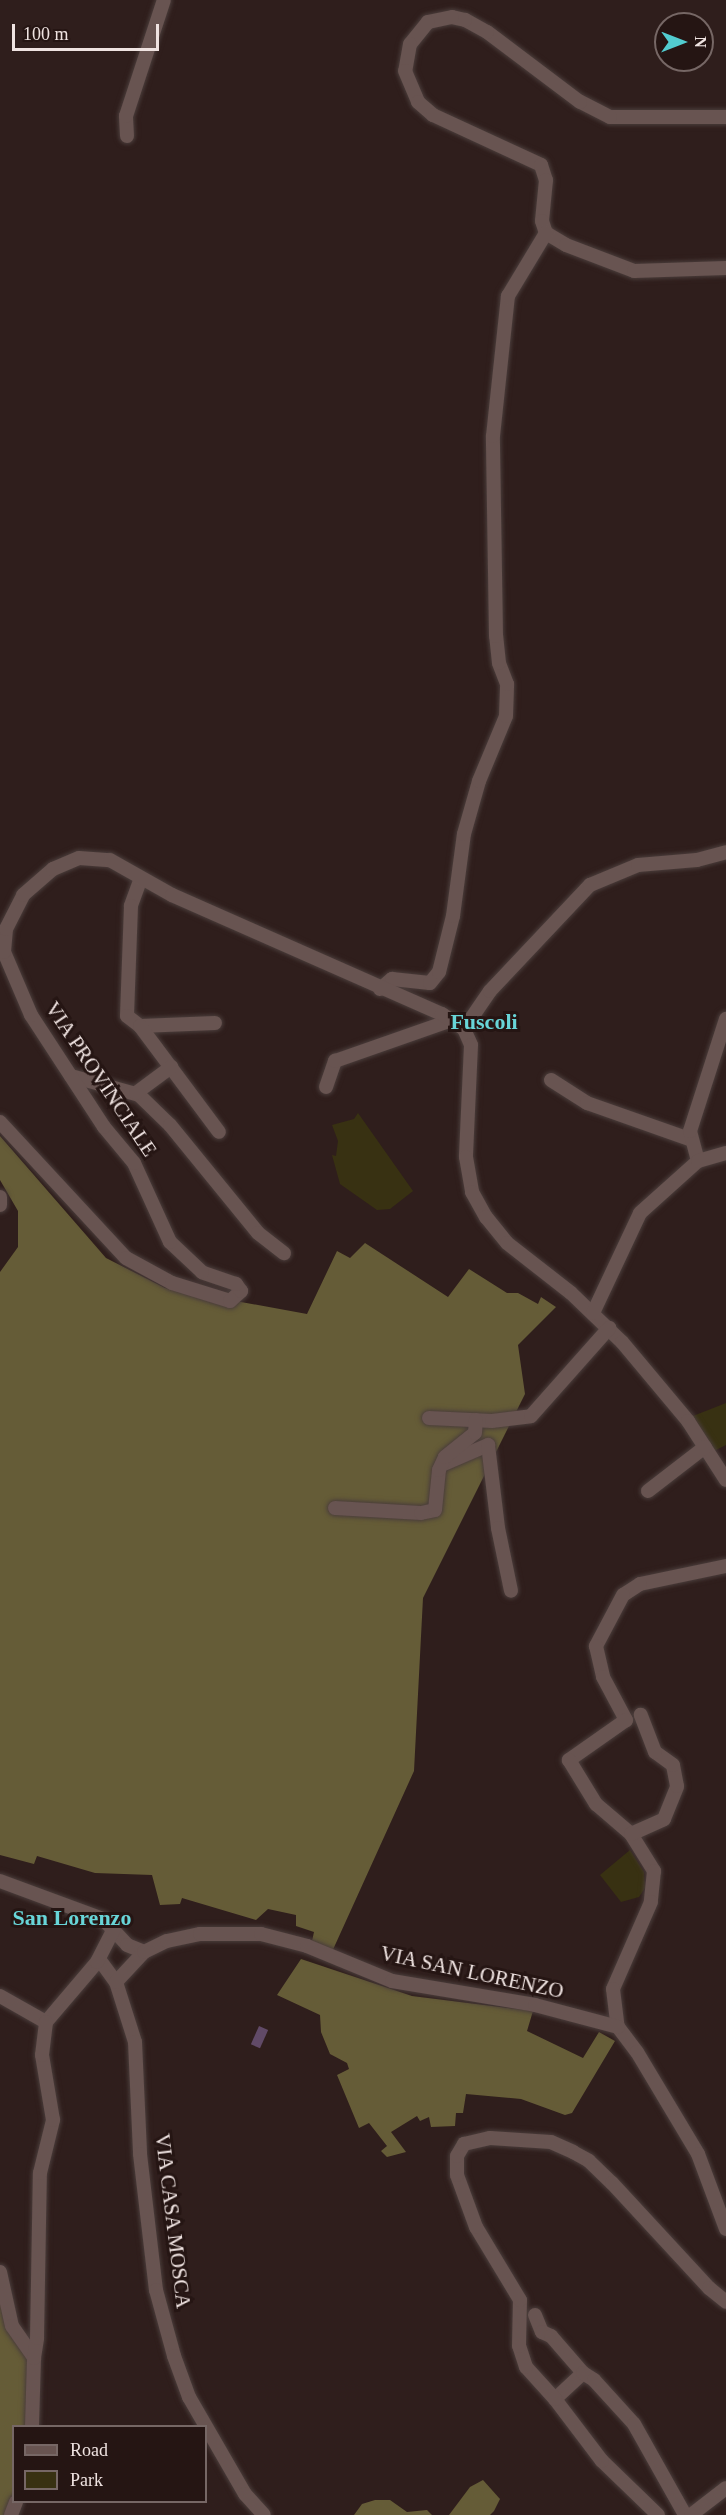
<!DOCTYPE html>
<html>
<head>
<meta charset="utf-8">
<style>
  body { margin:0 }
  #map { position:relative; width:726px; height:2515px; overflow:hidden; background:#2f1e1c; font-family:Georgia,serif }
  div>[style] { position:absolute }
  .green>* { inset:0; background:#383112 }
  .forest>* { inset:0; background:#655c37 }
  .water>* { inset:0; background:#614a67; transform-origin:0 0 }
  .roads { filter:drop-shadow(0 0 2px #4a3d3b) drop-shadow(0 0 2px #4a3d3b) }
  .minor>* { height:14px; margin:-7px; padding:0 7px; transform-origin:7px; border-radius:7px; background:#685451 }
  span { translate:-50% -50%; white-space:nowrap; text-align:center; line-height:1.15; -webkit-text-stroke:6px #251513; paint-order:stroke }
  .street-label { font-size:21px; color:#efe3e1 }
  .neighbourhood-label { font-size:22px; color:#68d5d8; font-weight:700 }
  .legend { position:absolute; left:12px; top:2425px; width:195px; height:78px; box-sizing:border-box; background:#251513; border:2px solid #766765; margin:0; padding:8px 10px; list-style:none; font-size:18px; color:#efe3e1 }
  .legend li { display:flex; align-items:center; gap:12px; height:30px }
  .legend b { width:30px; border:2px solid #766765 }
  .north { position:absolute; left:654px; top:12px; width:60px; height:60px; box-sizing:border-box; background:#251513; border:2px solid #766765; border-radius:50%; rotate:90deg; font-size:16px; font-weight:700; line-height:24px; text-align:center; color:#efe3e1 }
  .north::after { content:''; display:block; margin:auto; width:21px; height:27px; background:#52ccd0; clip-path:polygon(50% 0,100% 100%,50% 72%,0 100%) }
  .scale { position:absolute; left:12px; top:24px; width:147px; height:27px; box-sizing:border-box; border:3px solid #efe3e1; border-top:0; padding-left:8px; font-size:18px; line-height:21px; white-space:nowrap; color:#efe3e1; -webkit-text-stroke:4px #251513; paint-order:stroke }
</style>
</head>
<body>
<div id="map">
  <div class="green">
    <div style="clip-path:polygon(358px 1113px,413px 1191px,390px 1209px,377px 1210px,340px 1184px,332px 1155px,336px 1156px,338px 1141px,332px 1125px,354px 1119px)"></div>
    <div style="clip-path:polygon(726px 1403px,726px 1445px,714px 1451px,693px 1416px)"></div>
    <div style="clip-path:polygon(630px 1850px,644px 1872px,645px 1888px,639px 1897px,621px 1902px,600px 1875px)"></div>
  </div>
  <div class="forest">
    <div style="clip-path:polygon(0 1136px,106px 1258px,165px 1288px,307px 1314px,337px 1251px,350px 1258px,365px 1243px,448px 1297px,469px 1269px,507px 1293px,518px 1293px,538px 1304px,541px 1297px,556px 1307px,518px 1345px,525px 1394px,423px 1598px,414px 1771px,331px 1954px,312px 1941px,314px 1932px,296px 1926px,296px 1915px,268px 1909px,256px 1920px,182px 1898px,180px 1904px,160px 1905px,152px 1875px,95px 1873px,37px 1856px,34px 1864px,0 1855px,0 1272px,18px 1247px,18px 1211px,0 1180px)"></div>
    <div style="clip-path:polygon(301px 1959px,412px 1996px,533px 2011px,527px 2031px,583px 2058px,599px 2032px,615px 2041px,572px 2113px,565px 2115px,521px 2099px,466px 2094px,463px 2113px,456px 2113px,455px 2126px,431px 2127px,429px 2117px,420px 2121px,417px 2116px,391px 2132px,406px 2152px,387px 2157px,381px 2151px,387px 2146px,369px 2123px,359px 2128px,337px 2075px,349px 2069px,347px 2063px,330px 2054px,321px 2032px,320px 2015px,277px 1995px)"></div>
    <div style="clip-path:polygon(0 2289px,29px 2360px,27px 2426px,14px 2426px,13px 2493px,5px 2515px,0 2515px)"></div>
    <div style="clip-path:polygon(483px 2480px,500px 2499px,494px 2511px,490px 2515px,449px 2515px,470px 2487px)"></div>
    <div style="clip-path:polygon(375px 2500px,390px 2500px,407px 2512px,427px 2510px,432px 2515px,354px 2515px,362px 2504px)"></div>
  </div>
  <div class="water">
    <div style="left:259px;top:2026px;width:10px;height:20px;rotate:24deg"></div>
  </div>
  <div class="roads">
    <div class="minor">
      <div style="left:726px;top:117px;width:116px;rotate:180deg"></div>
      <div style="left:610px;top:117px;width:34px;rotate:-153deg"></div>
      <div style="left:580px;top:102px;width:116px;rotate:-143deg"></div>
      <div style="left:487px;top:32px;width:25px;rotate:-151deg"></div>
      <div style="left:465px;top:20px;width:13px;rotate:-167deg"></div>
      <div style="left:452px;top:17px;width:25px;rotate:168deg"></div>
      <div style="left:428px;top:22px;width:28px;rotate:129deg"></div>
      <div style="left:410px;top:44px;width:27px;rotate:100deg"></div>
      <div style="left:405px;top:71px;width:34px;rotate:67deg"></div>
      <div style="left:418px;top:102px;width:20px;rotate:41deg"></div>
      <div style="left:433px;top:115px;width:119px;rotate:24.8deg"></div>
      <div style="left:541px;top:165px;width:16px;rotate:72deg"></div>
      <div style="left:546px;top:180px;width:41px;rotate:95.6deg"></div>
      <div style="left:542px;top:221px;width:13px;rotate:72deg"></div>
      <div style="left:546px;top:233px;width:23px;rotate:31deg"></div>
      <div style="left:566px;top:245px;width:73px;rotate:20.9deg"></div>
      <div style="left:634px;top:271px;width:92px;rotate:-1.9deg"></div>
      <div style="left:127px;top:136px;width:20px;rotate:-93deg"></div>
      <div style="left:126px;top:116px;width:122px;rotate:-71.9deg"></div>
      <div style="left:141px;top:878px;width:30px;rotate:110deg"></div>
      <div style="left:131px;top:906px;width:110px;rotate:92.1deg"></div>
      <div style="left:127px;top:1016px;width:16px;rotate:38deg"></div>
      <div style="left:140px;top:1026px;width:75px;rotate:-2.3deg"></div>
      <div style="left:380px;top:989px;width:16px;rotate:-40deg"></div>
      <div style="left:392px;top:979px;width:38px;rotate:6deg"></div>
      <div style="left:430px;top:983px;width:14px;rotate:-51deg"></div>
      <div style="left:439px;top:972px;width:58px;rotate:-76deg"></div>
      <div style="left:453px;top:916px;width:83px;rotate:-82.4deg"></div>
      <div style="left:464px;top:834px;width:55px;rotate:-74.2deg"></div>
      <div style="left:479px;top:781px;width:70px;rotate:-67.4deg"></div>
      <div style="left:506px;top:716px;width:32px;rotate:-88deg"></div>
      <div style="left:507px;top:684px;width:22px;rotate:-111deg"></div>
      <div style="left:499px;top:663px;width:27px;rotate:-96deg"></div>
      <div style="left:496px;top:636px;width:200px;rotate:-90.9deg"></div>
      <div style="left:493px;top:436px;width:141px;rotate:-83.9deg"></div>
      <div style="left:508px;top:296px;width:74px;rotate:-58.9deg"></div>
      <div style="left:140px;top:1026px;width:132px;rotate:53.3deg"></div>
      <div style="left:464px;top:1029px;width:46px;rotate:-55.6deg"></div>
      <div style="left:490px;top:991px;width:146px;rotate:-46.7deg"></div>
      <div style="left:590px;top:885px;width:52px;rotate:-22.6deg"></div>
      <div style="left:638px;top:865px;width:59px;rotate:-4.8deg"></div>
      <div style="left:697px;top:860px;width:30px;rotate:-15deg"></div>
      <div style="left:71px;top:1076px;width:71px;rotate:15.6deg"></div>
      <div style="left:139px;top:1095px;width:43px;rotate:44.1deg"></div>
      <div style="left:170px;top:1125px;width:139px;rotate:50.8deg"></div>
      <div style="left:258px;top:1233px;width:33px;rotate:38deg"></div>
      <div style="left:551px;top:1080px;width:43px;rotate:32.6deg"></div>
      <div style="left:587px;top:1103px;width:108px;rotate:19.4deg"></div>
      <div style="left:326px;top:1087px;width:28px;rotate:-71deg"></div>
      <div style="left:335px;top:1061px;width:124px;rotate:-19.3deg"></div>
      <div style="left:136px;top:1093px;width:44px;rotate:-36.6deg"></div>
      <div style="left:0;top:1122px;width:185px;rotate:47.2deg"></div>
      <div style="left:126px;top:1258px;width:52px;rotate:28.5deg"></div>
      <div style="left:172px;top:1283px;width:61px;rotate:17.2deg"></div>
      <div style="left:230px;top:1301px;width:15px;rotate:-42deg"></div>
      <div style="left:241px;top:1291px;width:9px;rotate:-126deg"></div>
      <div style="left:236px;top:1284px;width:36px;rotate:-161deg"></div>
      <div style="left:202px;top:1272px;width:44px;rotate:-136.8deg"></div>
      <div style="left:170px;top:1242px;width:87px;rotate:-114.5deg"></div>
      <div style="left:134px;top:1163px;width:47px;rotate:-129.8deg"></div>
      <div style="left:104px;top:1127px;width:134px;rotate:-123.1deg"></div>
      <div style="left:31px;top:1015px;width:69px;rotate:-113.2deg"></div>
      <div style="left:4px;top:952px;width:23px;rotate:-85deg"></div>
      <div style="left:6px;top:929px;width:38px;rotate:-63deg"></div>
      <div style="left:23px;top:895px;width:40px;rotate:-41deg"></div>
      <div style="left:53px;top:869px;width:28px;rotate:-23deg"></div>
      <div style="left:79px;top:858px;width:31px;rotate:4deg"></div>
      <div style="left:110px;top:860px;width:71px;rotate:29.4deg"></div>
      <div style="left:172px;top:895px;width:295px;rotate:23.8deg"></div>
      <div style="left:442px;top:1014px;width:27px;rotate:34deg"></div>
      <div style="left:464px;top:1029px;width:17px;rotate:66deg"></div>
      <div style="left:471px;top:1045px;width:112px;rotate:92.6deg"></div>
      <div style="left:466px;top:1157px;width:36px;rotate:80deg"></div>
      <div style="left:472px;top:1192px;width:29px;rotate:61deg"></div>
      <div style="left:486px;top:1217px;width:33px;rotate:51deg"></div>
      <div style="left:507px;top:1243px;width:81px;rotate:38deg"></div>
      <div style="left:571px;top:1293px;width:71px;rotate:43.9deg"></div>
      <div style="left:622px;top:1342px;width:103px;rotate:50.1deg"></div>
      <div style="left:688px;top:1421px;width:70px;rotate:57.2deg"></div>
      <div style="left:698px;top:1161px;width:31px;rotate:-105deg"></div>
      <div style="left:690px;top:1131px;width:118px;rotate:-72.2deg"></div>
      <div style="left:0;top:1197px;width:8px;rotate:90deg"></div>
      <div style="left:593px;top:1313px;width:110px;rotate:-64.8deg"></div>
      <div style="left:640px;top:1213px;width:78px;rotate:-41.9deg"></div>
      <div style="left:698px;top:1161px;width:29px;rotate:-16deg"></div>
      <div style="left:429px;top:1418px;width:63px;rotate:2.7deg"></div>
      <div style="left:492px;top:1421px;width:39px;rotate:-7deg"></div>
      <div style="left:531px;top:1416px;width:118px;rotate:-48.4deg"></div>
      <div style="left:446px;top:1463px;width:46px;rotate:-23.2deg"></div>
      <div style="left:488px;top:1445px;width:84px;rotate:83.1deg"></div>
      <div style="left:498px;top:1528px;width:64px;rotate:78.3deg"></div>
      <div style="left:648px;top:1491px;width:72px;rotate:-37.7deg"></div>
      <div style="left:335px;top:1508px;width:86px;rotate:3.3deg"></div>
      <div style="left:421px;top:1513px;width:14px;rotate:-12deg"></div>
      <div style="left:435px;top:1510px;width:40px;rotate:-84.3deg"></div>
      <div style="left:439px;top:1470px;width:14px;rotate:-65deg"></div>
      <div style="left:445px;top:1457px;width:38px;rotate:-39deg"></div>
      <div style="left:475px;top:1433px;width:13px;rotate:-86deg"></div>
      <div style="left:726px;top:1566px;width:88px;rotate:168.2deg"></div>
      <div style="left:640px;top:1584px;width:20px;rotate:147deg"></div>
      <div style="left:623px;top:1595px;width:58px;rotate:117.9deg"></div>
      <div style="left:596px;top:1646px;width:32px;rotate:77deg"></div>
      <div style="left:603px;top:1677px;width:49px;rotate:61.9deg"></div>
      <div style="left:626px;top:1720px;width:70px;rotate:144.9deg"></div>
      <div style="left:569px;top:1760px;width:52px;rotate:58.5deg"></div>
      <div style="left:596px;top:1804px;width:46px;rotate:40.6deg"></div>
      <div style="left:631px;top:1834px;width:44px;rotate:58.1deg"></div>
      <div style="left:654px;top:1871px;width:31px;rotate:96deg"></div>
      <div style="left:651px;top:1902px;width:95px;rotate:113.6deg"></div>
      <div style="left:613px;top:1989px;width:38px;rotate:83deg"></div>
      <div style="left:618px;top:2027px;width:31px;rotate:53deg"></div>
      <div style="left:637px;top:2052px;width:119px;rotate:59.1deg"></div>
      <div style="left:698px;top:2154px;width:80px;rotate:69.5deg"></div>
      <div style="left:631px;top:1834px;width:36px;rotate:-24deg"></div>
      <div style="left:664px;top:1819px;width:35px;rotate:-68deg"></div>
      <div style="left:677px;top:1786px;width:21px;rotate:-101deg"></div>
      <div style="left:673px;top:1765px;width:22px;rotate:-144deg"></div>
      <div style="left:655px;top:1752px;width:40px;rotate:-111deg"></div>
      <div style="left:0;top:1881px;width:110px;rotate:20.3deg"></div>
      <div style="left:103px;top:1919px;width:35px;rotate:47deg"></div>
      <div style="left:127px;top:1945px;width:18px;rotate:22deg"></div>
      <div style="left:99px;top:1959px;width:29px;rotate:54deg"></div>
      <div style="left:116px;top:1982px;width:63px;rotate:72.4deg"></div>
      <div style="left:135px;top:2042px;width:112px;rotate:87.4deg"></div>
      <div style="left:140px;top:2154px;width:137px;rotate:83.3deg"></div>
      <div style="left:156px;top:2290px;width:68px;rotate:74.7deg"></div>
      <div style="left:174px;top:2356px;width:44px;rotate:69.9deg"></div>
      <div style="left:189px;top:2397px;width:112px;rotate:60deg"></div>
      <div style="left:245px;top:2494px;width:28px;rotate:48deg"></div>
      <div style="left:116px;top:1982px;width:41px;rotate:-47deg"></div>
      <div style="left:144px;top:1952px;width:25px;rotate:-26deg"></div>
      <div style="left:167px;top:1941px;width:34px;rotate:-12deg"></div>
      <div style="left:200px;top:1934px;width:61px"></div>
      <div style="left:261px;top:1934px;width:48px;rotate:14.6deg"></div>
      <div style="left:307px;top:1946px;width:92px;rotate:22.4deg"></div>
      <div style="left:392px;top:1981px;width:145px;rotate:9.5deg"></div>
      <div style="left:535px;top:2005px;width:86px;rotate:14.8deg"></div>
      <div style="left:0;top:1996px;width:53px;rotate:29.5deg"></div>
      <div style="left:46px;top:2022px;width:79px;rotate:-49.6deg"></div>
      <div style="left:97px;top:1962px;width:37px;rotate:-63deg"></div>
      <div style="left:0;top:2272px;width:55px;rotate:77.5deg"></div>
      <div style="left:12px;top:2326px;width:39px;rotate:55deg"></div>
      <div style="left:34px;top:2358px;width:68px;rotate:91.7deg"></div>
      <div style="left:535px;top:2315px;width:18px;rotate:68deg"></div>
      <div style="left:542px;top:2332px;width:10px;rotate:24deg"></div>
      <div style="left:551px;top:2336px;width:49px;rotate:49.1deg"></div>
      <div style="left:34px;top:2358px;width:20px;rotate:-81deg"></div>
      <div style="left:37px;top:2338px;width:165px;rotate:-89deg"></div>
      <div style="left:40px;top:2173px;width:55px;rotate:-76.2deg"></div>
      <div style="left:53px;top:2120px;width:66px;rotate:-99.6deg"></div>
      <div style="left:42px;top:2055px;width:33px;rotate:-83deg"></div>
      <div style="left:555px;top:2399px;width:38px;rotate:-43deg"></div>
      <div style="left:583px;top:2373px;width:13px;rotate:32deg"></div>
      <div style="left:594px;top:2380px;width:59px;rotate:47.7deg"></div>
      <div style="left:634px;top:2424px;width:104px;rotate:60.7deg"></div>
      <div style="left:11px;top:2515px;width:14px;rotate:-69deg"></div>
      <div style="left:658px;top:2515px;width:78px;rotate:-136deg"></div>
      <div style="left:602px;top:2461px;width:78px;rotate:-127.2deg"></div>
      <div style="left:555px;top:2399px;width:43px;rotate:-132.2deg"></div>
      <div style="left:526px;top:2367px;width:22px;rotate:-108deg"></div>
      <div style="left:519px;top:2346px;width:46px;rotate:-88.8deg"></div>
      <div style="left:520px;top:2300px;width:85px;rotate:-121.1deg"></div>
      <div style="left:476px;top:2227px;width:55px;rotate:-110.1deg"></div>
      <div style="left:457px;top:2175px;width:19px;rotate:-90deg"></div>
      <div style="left:457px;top:2156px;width:14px;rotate:-60deg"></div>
      <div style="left:464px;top:2144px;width:27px;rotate:-13deg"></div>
      <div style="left:490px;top:2138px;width:61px;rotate:3.8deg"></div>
      <div style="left:551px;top:2142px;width:24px;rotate:24deg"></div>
      <div style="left:573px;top:2152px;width:18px;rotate:29deg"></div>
      <div style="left:589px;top:2161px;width:32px;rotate:44deg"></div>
      <div style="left:612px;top:2183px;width:143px;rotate:47.3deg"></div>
      <div style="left:709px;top:2288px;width:22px;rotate:39deg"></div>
      <div style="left:691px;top:2515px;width:44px;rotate:-37.6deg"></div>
    </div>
  </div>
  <div class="street-label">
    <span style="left:101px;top:1079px;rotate:56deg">VIA PROVINCIALE</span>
    <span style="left:472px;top:1972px;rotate:12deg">VIA SAN LORENZO</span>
    <span style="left:173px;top:2221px;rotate:83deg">VIA CASA MOSCA</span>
  </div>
  <div class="neighbourhood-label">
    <span style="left:484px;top:1022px">Fuscoli</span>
    <span style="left:72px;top:1918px">San Lorenzo</span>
  </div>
  <ul class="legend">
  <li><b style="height:8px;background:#685451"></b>Road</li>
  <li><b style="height:16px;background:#383112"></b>Park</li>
  </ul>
  <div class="north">N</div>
  <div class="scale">100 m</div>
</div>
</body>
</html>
